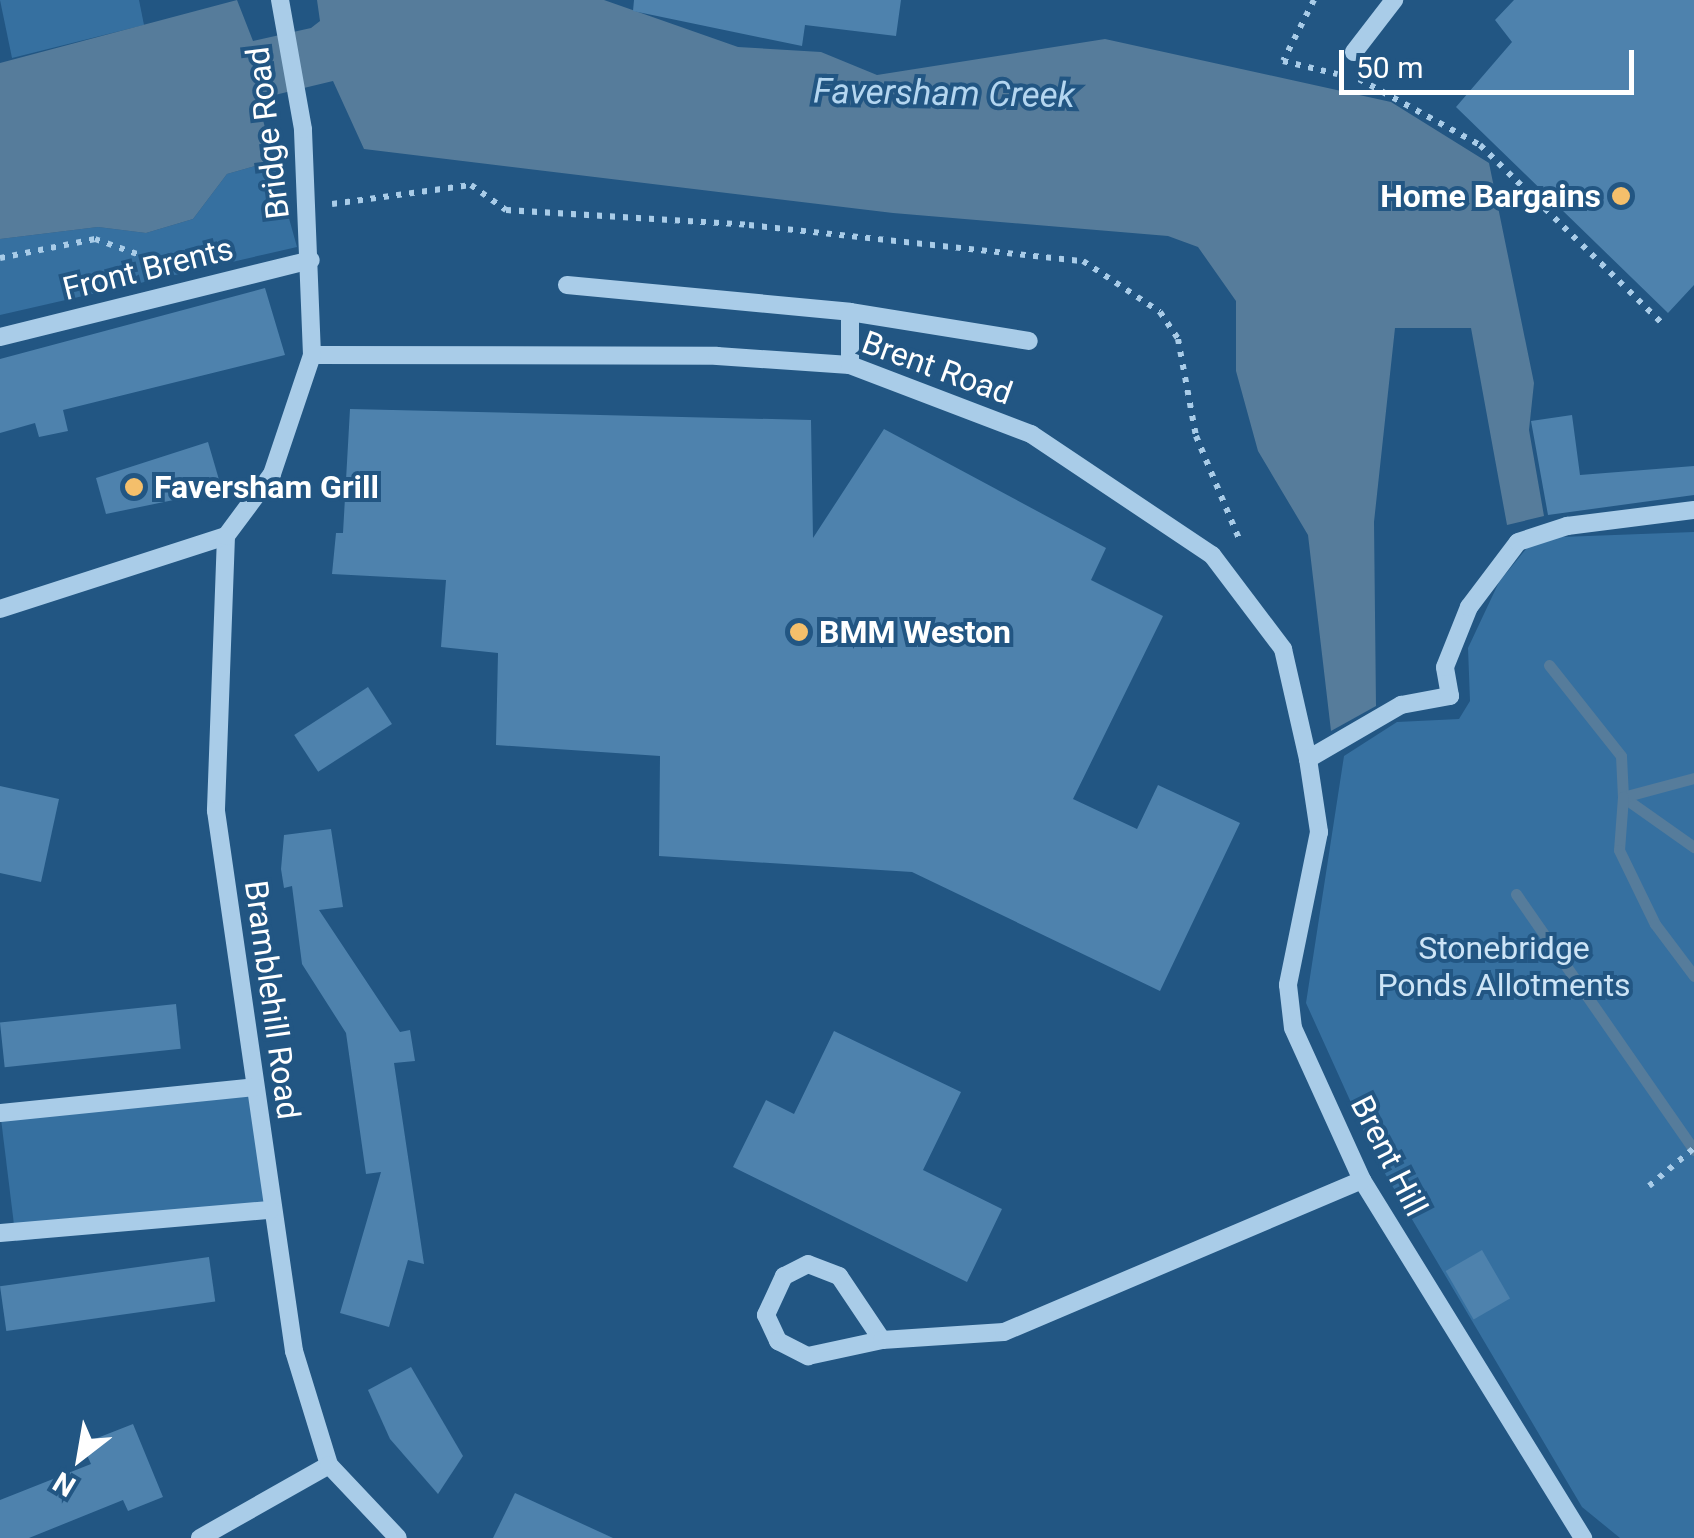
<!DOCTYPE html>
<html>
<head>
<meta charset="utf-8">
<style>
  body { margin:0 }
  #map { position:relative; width:1694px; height:1538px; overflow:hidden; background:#225683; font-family:Roboto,sans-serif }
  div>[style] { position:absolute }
  .green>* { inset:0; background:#3670a0; transform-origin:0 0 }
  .water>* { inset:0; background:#567c9b }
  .stream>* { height:11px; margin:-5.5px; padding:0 5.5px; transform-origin:5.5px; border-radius:5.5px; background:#567c9b }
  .building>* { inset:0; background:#4e82ad; transform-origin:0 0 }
  .path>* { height:6px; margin-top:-3px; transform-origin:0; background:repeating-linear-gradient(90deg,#a9cce8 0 5px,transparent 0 13px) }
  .minor>* { height:18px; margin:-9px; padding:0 9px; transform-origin:9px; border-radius:9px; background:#a9cce8 }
  .dots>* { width:28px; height:28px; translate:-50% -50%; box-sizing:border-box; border:5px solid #225683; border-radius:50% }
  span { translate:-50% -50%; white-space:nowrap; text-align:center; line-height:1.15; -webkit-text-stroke:8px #225683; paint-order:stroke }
  .street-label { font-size:32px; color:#fff }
  .poi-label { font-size:32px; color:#fff; font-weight:700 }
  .right { translate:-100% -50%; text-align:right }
  .left { translate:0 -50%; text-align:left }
  .park-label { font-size:32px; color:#cde4f6 }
  .water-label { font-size:35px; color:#b4d6f0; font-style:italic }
  .north { position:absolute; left:30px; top:1408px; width:100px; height:100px; -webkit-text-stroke:8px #225683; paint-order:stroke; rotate:211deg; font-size:28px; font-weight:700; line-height:40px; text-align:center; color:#fff }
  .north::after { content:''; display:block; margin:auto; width:35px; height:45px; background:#fff; clip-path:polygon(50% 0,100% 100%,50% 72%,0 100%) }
  .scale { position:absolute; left:1339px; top:50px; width:295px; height:45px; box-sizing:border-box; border:5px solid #fff; border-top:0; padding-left:12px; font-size:30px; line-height:35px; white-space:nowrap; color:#fff; -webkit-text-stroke:8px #225683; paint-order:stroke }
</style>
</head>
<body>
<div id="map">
  <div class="green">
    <div style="clip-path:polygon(0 0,139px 0,144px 25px,12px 58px)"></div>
    <div style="clip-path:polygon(273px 161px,297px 247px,0 315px,0 239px,98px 227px,146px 233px,193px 219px,227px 174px)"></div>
    <div style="clip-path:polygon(1694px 532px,1694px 1538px,1620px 1538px,1582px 1507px,1377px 1160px,1306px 1003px,1344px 756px,1397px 722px,1459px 719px,1470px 701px,1468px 648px,1499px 582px,1535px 538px)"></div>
    <div style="left:255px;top:1087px;width:124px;height:256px;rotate:83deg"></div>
  </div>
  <div class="water">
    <div style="clip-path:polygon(237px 0,253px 41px,311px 28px,320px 21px,317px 0,604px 0,738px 47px,821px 52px,877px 75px,1105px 39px,1391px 102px,1489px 163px,1534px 383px,1529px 430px,1544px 516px,1507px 525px,1471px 328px,1395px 328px,1374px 522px,1376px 706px,1331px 731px,1308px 535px,1258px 451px,1236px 371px,1236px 301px,1198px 247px,1168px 236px,893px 213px,364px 149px,333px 81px,258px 99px,273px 161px,227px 174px,193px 219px,146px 233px,98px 227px,0 239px,0 63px)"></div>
  </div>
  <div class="stream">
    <div style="left:1549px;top:665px;width:116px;rotate:51.6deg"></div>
    <div style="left:1621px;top:756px;width:41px;rotate:87.2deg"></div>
    <div style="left:1623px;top:797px;width:87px;rotate:35.2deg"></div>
    <div style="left:1694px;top:778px;width:73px;rotate:165deg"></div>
    <div style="left:1623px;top:797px;width:53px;rotate:94.3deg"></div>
    <div style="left:1619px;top:850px;width:82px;rotate:64.1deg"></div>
    <div style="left:1655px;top:924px;width:65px;rotate:53.1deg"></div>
    <div style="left:1516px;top:894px;width:312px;rotate:55.2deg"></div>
  </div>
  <div class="building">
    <div style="clip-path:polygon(634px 0,901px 0,896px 36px,805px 25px,802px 46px,633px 11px)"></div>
    <div style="clip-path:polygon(1514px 0,1694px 0,1694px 285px,1668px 313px,1456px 107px,1512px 42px,1495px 20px)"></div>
    <div style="clip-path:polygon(265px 288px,285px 355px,63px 410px,68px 431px,39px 437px,35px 423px,0 433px,0 359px)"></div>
    <div style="clip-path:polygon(350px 409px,811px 420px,813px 538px,884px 429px,1106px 548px,1091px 580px,1163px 616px,1073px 799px,1137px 829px,1158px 785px,1240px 823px,1160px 991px,912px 872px,659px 856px,660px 756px,496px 745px,498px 653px,441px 647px,446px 580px,332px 574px,336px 533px,343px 533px)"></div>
    <div style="clip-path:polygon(1572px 415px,1580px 475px,1694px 466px,1694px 495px,1548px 515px,1531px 421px)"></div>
    <div style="clip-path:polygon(208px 442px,222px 490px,106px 514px,96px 478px)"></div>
    <div style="left:368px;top:687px;width:44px;height:88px;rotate:57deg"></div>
    <div style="clip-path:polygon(0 786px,59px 799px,41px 882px,0 873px)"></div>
    <div style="clip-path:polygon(331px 829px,343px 907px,319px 910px,400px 1032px,410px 1030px,415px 1061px,394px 1063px,424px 1264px,408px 1260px,389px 1327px,340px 1313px,381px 1172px,366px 1174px,346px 1033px,302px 964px,292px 886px,284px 888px,281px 869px,284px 835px)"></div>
    <div style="left:176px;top:1004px;width:45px;height:177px;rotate:84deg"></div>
    <div style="clip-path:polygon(834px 1031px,961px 1092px,923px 1170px,1002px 1209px,967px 1282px,733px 1167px,766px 1100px,794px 1114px)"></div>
    <div style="left:1482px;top:1250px;width:56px;height:42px;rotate:60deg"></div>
    <div style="left:209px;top:1257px;width:45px;height:211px;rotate:82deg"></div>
    <div style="clip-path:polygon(411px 1367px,463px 1456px,438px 1494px,390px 1439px,368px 1390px)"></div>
    <div style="clip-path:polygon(133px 1424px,163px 1497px,128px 1511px,123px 1500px,29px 1538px,0 1538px,0 1500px,91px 1464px,82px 1444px)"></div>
    <div style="clip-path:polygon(515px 1493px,613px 1538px,493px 1538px)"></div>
  </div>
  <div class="path">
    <div style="left:1314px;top:0;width:68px;rotate:116.9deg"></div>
    <div style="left:1283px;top:61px;width:56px;rotate:13.5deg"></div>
    <div style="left:1359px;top:79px;width:138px;rotate:28.6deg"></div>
    <div style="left:1480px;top:145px;width:256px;rotate:44.4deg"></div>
    <div style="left:332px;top:204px;width:140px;rotate:-7.8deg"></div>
    <div style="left:471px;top:185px;width:43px;rotate:35.5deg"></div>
    <div style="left:506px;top:210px;width:243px;rotate:3.5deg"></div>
    <div style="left:749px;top:225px;width:336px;rotate:6.2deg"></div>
    <div style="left:1083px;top:261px;width:92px;rotate:33.5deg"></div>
    <div style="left:1160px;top:312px;width:32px;rotate:56deg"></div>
    <div style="left:1178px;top:339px;width:99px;rotate:79.5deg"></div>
    <div style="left:1196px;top:436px;width:114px;rotate:67.3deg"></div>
    <div style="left:0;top:258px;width:97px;rotate:-11.3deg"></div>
    <div style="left:95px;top:239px;width:81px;rotate:19.6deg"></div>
    <div style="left:1649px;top:1186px;width:59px;rotate:-40.2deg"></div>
  </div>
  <div class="minor">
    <div style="left:1354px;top:52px;width:66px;rotate:-52.4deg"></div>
    <div style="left:567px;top:285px;width:284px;rotate:5.4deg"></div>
    <div style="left:850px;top:312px;width:53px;rotate:90deg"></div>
    <div style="left:850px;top:312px;width:181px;rotate:9.2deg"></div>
    <div style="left:0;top:337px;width:320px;rotate:-13.9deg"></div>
    <div style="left:312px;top:355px;width:405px;rotate:0.1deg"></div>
    <div style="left:717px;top:356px;width:133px;rotate:3.9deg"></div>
    <div style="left:850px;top:365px;width:194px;rotate:20.9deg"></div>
    <div style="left:1031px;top:434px;width:218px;rotate:33.8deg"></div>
    <div style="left:1212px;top:555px;width:118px;rotate:52.9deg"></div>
    <div style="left:1283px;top:649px;width:113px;rotate:77.2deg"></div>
    <div style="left:1308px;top:759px;width:74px;rotate:81.4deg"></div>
    <div style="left:1319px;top:832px;width:156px;rotate:101.5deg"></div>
    <div style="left:1288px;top:985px;width:43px;rotate:83.4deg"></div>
    <div style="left:1293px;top:1028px;width:167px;rotate:65.6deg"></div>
    <div style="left:1362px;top:1180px;width:421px;rotate:58.3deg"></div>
    <div style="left:226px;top:536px;width:275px;rotate:92.1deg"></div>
    <div style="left:216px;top:811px;width:546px;rotate:81.78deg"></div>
    <div style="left:294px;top:1351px;width:119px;rotate:72.9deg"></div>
    <div style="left:0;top:609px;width:237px;rotate:-17.9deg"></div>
    <div style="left:226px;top:536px;width:77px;rotate:-53.4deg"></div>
    <div style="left:272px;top:474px;width:126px;rotate:-71.4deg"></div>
    <div style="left:312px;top:355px;width:226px;rotate:-92.3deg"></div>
    <div style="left:303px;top:129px;width:131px;rotate:-100.1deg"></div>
    <div style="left:1308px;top:759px;width:108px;rotate:-30.1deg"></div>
    <div style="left:1401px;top:705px;width:50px;rotate:-10.4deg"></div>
    <div style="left:1450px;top:696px;width:29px;rotate:-100deg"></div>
    <div style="left:1445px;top:667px;width:65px;rotate:-68.2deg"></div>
    <div style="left:1469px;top:607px;width:81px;rotate:-53deg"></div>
    <div style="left:1518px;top:542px;width:52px;rotate:-18.1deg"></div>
    <div style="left:1567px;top:526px;width:128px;rotate:-7.2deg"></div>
    <div style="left:0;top:1113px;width:256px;rotate:-5.8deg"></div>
    <div style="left:0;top:1233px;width:271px;rotate:-4.9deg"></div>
    <div style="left:882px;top:1340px;width:77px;rotate:-123.9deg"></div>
    <div style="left:839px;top:1276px;width:33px;rotate:-159deg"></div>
    <div style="left:808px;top:1264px;width:27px;rotate:153deg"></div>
    <div style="left:784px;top:1276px;width:43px;rotate:114.8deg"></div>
    <div style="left:766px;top:1315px;width:29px;rotate:65deg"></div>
    <div style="left:778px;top:1341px;width:34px;rotate:27deg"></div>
    <div style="left:808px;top:1356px;width:76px;rotate:-12.2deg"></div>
    <div style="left:882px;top:1340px;width:122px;rotate:-3.8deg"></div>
    <div style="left:1004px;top:1332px;width:389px;rotate:-23deg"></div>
    <div style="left:200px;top:1538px;width:148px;rotate:-29.5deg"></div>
    <div style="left:329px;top:1465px;width:100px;rotate:46.6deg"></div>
  </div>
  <div class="dots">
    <div style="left:1621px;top:196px;background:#f4bf6b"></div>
    <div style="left:134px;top:487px;background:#f4bf6b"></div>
    <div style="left:799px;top:632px;background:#f4bf6b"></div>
  </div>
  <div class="street-label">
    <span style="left:268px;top:133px;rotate:-97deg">Bridge Road</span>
    <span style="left:148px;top:269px;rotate:-14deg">Front Brents</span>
    <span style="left:937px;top:368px;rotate:20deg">Brent Road</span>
    <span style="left:272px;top:1000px;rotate:82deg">Bramblehill Road</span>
    <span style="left:1389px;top:1156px;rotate:63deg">Brent Hill</span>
  </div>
  <div class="poi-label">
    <span class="right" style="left:1601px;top:196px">Home Bargains</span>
    <span class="left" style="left:154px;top:487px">Faversham Grill</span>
    <span class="left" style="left:819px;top:632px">BMM Weston</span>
  </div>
  <div class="park-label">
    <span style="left:1504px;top:967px">Stonebridge<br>Ponds Allotments</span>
  </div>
  <div class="water-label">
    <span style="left:944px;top:94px;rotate:1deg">Faversham Creek</span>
  </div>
  <div class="north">N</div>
  <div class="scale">50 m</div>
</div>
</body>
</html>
